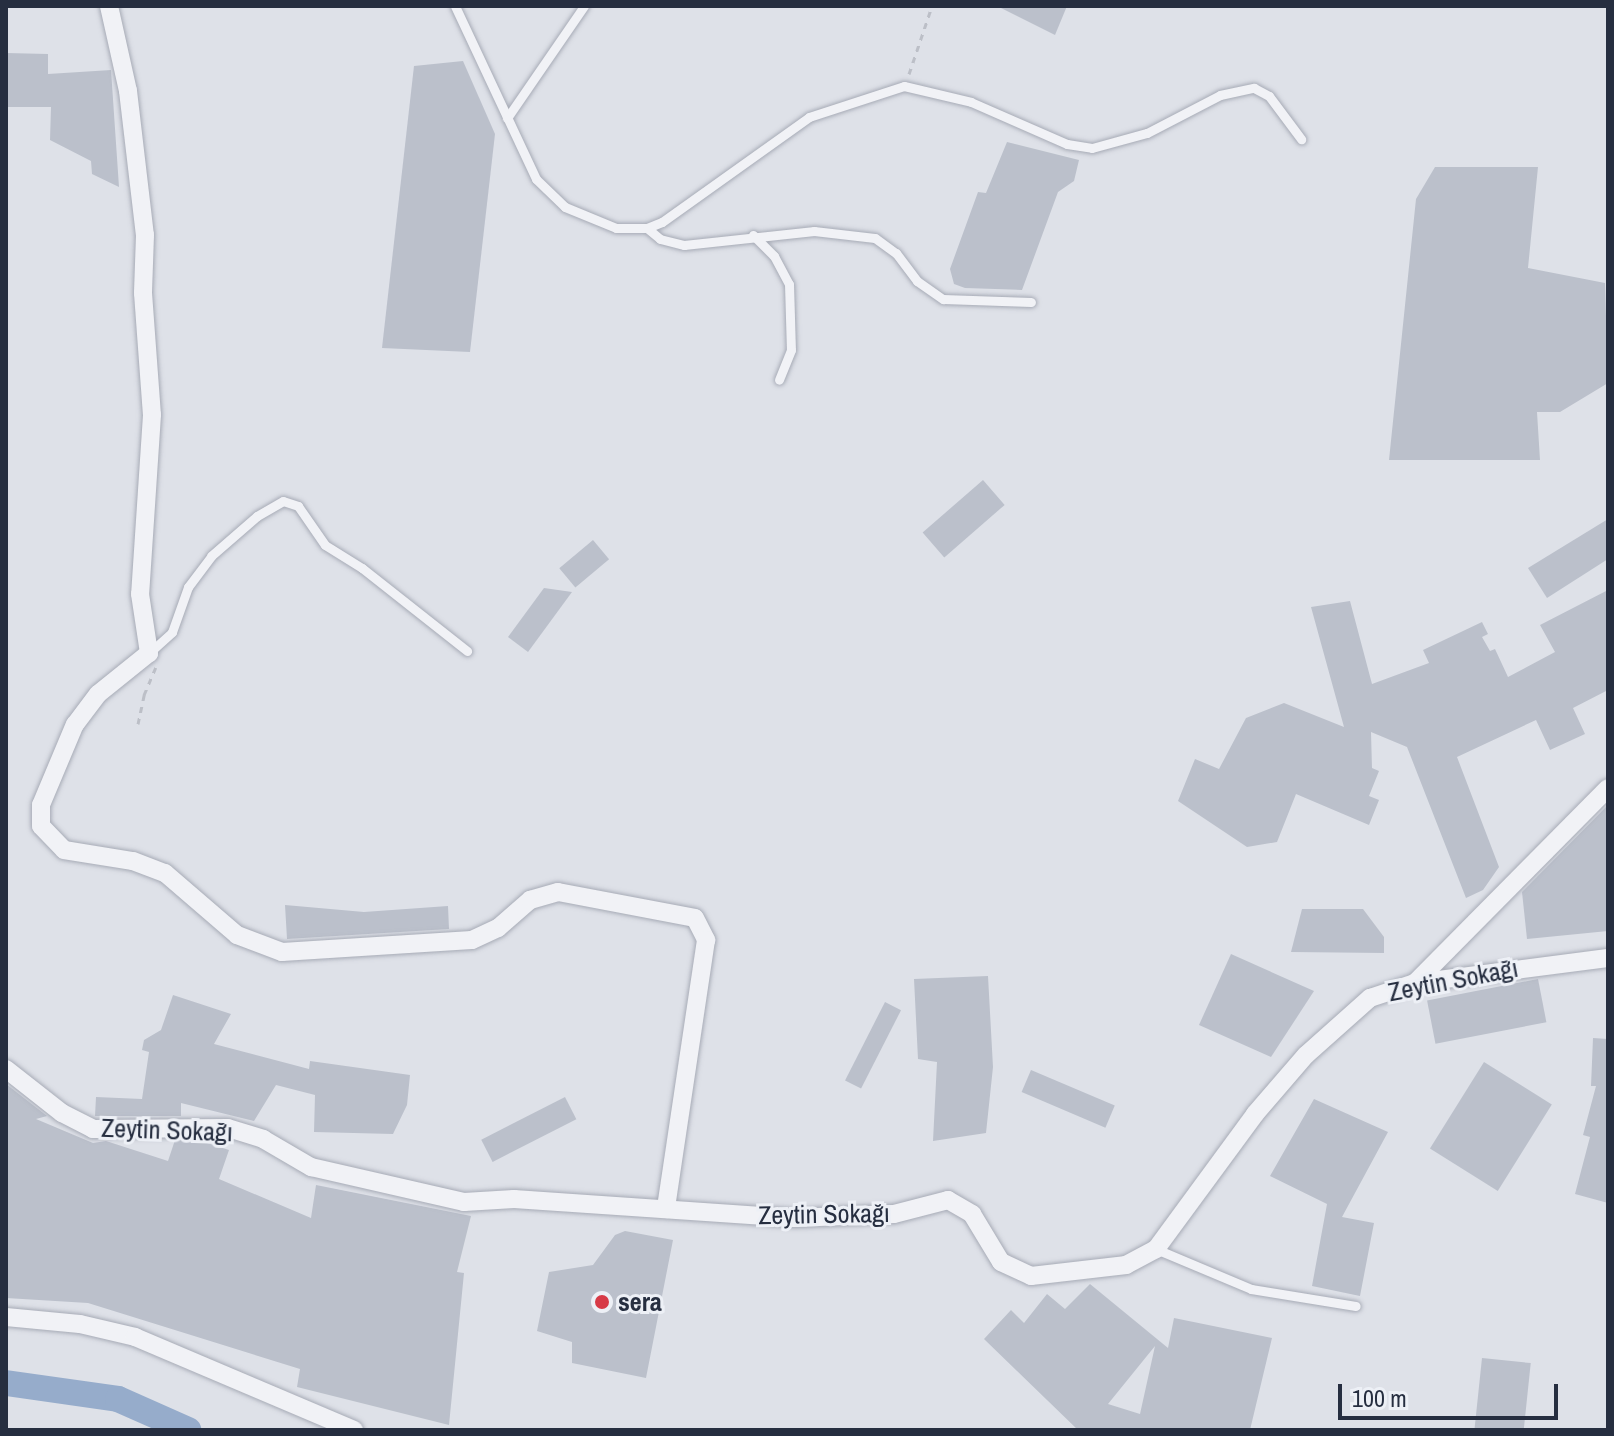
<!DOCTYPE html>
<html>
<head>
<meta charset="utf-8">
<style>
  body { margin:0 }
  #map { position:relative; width:1614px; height:1436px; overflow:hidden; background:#dee1e8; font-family:"Archivo Narrow",sans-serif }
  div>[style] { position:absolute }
  .river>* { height:26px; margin:-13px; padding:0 13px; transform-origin:13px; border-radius:13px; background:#96accb }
  .building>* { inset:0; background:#bbc0cb; transform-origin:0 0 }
  .path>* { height:3px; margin-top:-1.5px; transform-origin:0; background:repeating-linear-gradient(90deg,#bcbfc7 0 6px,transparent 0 12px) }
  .roads { filter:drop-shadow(0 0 2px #a7abb6) drop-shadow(0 0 2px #a7abb6) }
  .service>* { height:9px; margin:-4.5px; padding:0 4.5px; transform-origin:4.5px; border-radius:4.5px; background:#f1f2f6 }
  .minor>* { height:18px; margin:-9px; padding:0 9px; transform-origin:9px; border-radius:9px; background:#f1f2f6 }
  .dots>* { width:22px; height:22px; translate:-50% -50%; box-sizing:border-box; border:4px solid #edf0f6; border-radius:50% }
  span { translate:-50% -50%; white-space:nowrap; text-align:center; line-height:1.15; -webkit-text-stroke:6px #edf0f6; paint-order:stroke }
  .street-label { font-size:26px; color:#262e40 }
  .poi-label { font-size:26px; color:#262e40; font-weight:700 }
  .left { translate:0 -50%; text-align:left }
  .frame { position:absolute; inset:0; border:8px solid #262e40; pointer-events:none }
  .scale { position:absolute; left:1338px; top:1384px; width:220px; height:36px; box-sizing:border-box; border:4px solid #262e40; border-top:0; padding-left:10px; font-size:24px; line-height:28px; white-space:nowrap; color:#262e40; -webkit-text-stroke:6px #edf0f6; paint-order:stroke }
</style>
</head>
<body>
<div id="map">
  <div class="river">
    <div style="left:6px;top:1383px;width:113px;rotate:8.1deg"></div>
    <div style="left:118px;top:1399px;width:77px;rotate:23.9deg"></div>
  </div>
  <div class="building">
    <div style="clip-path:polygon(997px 6px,1067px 6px,1055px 35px)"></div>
    <div style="clip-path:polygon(6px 53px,48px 54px,48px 74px,111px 70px,119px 187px,92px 174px,91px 161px,50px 140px,51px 107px,6px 107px)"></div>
    <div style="clip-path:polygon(463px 61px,495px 134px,470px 352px,382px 348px,414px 66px)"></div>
    <div style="clip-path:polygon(1007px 142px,1079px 160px,1074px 181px,1058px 192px,1022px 290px,965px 288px,954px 284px,950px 269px,978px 192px,986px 193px)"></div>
    <div style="clip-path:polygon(1435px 167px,1538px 167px,1528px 268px,1605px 283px,1608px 383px,1560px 412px,1537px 412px,1540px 460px,1389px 460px,1416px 199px)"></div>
    <div style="left:983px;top:480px;width:33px;height:80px;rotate:49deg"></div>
    <div style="clip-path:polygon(1608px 519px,1608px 559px,1547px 598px,1528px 568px)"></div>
    <div style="left:593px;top:540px;width:25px;height:44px;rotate:50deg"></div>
    <div style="clip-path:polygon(544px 588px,572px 592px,528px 652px,508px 637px)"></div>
    <div style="clip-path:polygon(1608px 590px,1608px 690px,1573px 708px,1585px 734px,1550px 750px,1536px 720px,1457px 757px,1499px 867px,1483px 890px,1466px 898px,1407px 747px,1371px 732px,1372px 768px,1379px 771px,1369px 796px,1379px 800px,1369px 825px,1296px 794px,1277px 842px,1247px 847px,1178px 801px,1195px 759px,1219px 769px,1246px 718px,1284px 703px,1344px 727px,1311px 607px,1350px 601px,1372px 684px,1429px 663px,1423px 650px,1482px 622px,1488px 634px,1482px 637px,1490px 651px,1495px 649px,1508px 677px,1555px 652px,1540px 625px)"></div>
    <div style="clip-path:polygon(1608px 805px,1608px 931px,1527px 939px,1522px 892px)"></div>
    <div style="clip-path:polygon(285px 905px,364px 912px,448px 906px,449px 929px,287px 939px)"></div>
    <div style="clip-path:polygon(1302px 909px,1363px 909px,1384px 937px,1384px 953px,1291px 952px)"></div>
    <div style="clip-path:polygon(1231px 954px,1314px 991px,1271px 1057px,1199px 1025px)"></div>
    <div style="clip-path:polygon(988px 976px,993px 1067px,986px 1133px,933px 1141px,937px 1062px,918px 1059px,914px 979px)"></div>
    <div style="left:1538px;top:979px;width:44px;height:113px;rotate:79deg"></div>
    <div style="clip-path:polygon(173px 995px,231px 1014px,214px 1044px,309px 1069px,310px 1061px,410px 1075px,407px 1105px,393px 1134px,314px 1132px,315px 1095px,276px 1085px,254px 1121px,181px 1103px,181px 1116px,95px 1116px,96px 1097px,142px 1099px,149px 1052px,142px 1050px,144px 1040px,161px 1030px)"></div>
    <div style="left:885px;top:1002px;width:18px;height:88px;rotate:27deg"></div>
    <div style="clip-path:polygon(1593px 1038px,1608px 1039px,1608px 1203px,1575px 1194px,1590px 1137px,1583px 1135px,1596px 1086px,1591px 1086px)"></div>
    <div style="left:1484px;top:1062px;width:80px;height:102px;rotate:32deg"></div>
    <div style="left:1031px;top:1070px;width:91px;height:24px;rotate:23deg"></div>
    <div style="clip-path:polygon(6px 1084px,47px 1116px,36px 1119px,93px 1143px,106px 1141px,168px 1161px,175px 1140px,198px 1140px,229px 1150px,219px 1179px,311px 1218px,316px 1185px,471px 1216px,457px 1272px,464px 1273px,449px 1425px,297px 1387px,300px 1369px,88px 1303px,6px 1298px)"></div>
    <div style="left:565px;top:1097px;width:25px;height:94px;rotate:63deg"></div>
    <div style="clip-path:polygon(1314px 1099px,1388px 1132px,1342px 1217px,1374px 1223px,1360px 1296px,1312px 1286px,1327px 1204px,1270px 1176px)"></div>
    <div style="clip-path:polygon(625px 1231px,673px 1240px,646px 1378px,572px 1363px,572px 1342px,537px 1331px,549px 1272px,593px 1265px,615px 1235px)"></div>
    <div style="clip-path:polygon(evenodd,1090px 1284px,1168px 1348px,1174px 1318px,1272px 1338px,1250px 1430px,1078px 1430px,984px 1339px,1011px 1310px,1024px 1323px,1047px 1294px,1065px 1309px,1090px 1284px,1155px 1346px,1140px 1414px,1108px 1404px,1155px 1346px)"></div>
    <div style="left:1482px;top:1358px;width:49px;height:72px;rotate:6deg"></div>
  </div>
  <div class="path">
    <div style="left:909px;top:74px;width:72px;rotate:-71.3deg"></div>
    <div style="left:138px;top:724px;width:30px;rotate:-78deg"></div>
    <div style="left:144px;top:695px;width:30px;rotate:-67deg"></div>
  </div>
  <div class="roads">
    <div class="service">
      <div style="left:455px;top:6px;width:191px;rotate:64.9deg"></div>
      <div style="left:536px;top:179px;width:40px;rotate:44deg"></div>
      <div style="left:565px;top:207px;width:55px;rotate:22.4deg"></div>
      <div style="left:616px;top:228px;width:31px"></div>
      <div style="left:647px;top:228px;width:16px;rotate:-22deg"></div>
      <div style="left:662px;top:222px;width:181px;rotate:-35.5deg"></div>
      <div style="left:809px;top:117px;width:100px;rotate:-18.1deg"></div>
      <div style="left:904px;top:86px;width:69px;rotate:13.4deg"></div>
      <div style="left:971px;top:102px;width:105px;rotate:23.6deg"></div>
      <div style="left:1067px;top:144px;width:25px;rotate:9deg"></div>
      <div style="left:1092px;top:148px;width:57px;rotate:-15.3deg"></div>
      <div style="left:1147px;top:133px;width:82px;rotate:-27.5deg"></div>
      <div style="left:1220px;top:95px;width:35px;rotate:-12deg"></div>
      <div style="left:1254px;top:88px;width:17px;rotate:28deg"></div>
      <div style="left:1269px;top:96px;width:54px;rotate:53.3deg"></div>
      <div style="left:507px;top:118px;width:136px;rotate:-55.5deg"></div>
      <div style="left:647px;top:228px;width:17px;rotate:40deg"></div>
      <div style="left:660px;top:239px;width:25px;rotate:14deg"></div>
      <div style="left:684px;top:245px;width:131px;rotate:-6.1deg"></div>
      <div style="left:814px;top:231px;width:61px;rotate:6.5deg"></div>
      <div style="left:875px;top:238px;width:26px;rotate:36deg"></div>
      <div style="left:896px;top:253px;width:35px;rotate:53deg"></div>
      <div style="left:917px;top:281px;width:32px;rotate:35deg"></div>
      <div style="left:943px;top:299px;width:88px;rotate:2deg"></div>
      <div style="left:753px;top:235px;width:30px;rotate:45deg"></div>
      <div style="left:774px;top:256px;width:32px;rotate:62deg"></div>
      <div style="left:789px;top:284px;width:66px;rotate:88.3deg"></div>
      <div style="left:791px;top:350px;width:32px;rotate:112deg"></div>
      <div style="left:149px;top:653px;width:31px;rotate:-42deg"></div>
      <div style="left:172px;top:632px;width:48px;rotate:-70.4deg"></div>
      <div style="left:188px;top:587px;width:39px;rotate:-53deg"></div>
      <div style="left:211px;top:556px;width:61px;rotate:-41deg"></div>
      <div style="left:257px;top:516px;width:30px;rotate:-30deg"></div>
      <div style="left:283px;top:501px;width:16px;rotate:18deg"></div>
      <div style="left:298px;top:506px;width:47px;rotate:55.3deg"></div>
      <div style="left:325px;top:545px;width:44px;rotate:31.9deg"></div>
      <div style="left:362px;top:568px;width:134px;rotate:38.3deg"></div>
      <div style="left:1156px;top:1249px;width:103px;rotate:22.8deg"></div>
      <div style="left:1251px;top:1289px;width:106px;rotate:9.2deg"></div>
    </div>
    <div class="minor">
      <div style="left:109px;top:6px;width:87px;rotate:77.4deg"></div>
      <div style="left:128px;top:91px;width:145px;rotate:83.3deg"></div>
      <div style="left:145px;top:235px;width:58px;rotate:92deg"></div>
      <div style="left:143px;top:293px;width:122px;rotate:85.8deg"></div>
      <div style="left:152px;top:415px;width:179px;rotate:93.8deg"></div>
      <div style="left:140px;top:594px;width:60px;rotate:81.3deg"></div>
      <div style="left:149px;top:653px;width:65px;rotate:141.2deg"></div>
      <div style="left:98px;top:694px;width:38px;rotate:127deg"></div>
      <div style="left:75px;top:724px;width:88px;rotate:112.8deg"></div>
      <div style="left:41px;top:805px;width:21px;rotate:90deg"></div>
      <div style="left:41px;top:826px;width:33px;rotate:46deg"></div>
      <div style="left:64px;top:850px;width:70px;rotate:9.1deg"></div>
      <div style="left:133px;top:861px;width:34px;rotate:21deg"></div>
      <div style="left:165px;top:873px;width:95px;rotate:40.7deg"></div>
      <div style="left:237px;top:935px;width:48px;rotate:20.7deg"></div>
      <div style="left:282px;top:952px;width:190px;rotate:-3.6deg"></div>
      <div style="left:472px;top:940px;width:29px;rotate:-25deg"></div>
      <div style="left:498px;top:928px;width:43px;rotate:-41.2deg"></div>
      <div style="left:530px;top:900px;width:29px;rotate:-16deg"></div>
      <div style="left:558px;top:892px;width:139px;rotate:10.7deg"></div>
      <div style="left:695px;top:918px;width:25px;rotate:63deg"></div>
      <div style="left:706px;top:940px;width:272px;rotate:98.5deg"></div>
      <div style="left:1415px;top:983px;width:274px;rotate:-45.3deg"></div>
      <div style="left:6px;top:1069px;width:71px;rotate:38.2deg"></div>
      <div style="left:62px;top:1113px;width:35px;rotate:27deg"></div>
      <div style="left:93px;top:1129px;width:135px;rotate:-0.4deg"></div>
      <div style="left:228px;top:1128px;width:37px;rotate:17deg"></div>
      <div style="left:263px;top:1139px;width:56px;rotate:30.3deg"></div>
      <div style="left:311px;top:1167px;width:157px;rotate:12.9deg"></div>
      <div style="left:464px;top:1202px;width:50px;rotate:-3.4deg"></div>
      <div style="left:514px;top:1199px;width:281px;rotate:3.9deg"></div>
      <div style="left:794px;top:1218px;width:100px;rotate:-2.3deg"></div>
      <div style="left:894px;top:1214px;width:56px;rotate:-14.5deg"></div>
      <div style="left:948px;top:1200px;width:28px;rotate:30deg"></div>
      <div style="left:972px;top:1214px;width:56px;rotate:58.9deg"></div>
      <div style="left:1001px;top:1262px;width:33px;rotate:25deg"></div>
      <div style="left:1031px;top:1276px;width:96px;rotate:-6.6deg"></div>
      <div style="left:1126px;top:1265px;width:34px;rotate:-28deg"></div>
      <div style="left:1156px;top:1249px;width:167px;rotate:-53.7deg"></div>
      <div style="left:1255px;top:1114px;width:78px;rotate:-49.2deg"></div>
      <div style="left:1306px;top:1055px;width:86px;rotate:-41.7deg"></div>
      <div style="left:1370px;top:998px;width:47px;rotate:-18.4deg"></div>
      <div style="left:1415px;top:983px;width:195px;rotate:-7.4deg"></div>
      <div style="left:6px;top:1317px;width:74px;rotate:5.4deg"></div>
      <div style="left:80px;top:1324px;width:57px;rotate:13.3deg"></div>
      <div style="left:135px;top:1337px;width:238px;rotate:23deg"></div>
    </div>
  </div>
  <div class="dots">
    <div style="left:602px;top:1302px;background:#d73a47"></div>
  </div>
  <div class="street-label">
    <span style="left:1453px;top:980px;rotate:-11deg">Zeytin Sokağı</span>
    <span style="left:167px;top:1130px;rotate:2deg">Zeytin Sokağı</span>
    <span style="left:824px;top:1214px;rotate:-1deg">Zeytin Sokağı</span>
  </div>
  <div class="poi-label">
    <span class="left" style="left:618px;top:1302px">sera</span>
  </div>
  <div class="frame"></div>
  <div class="scale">100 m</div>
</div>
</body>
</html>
